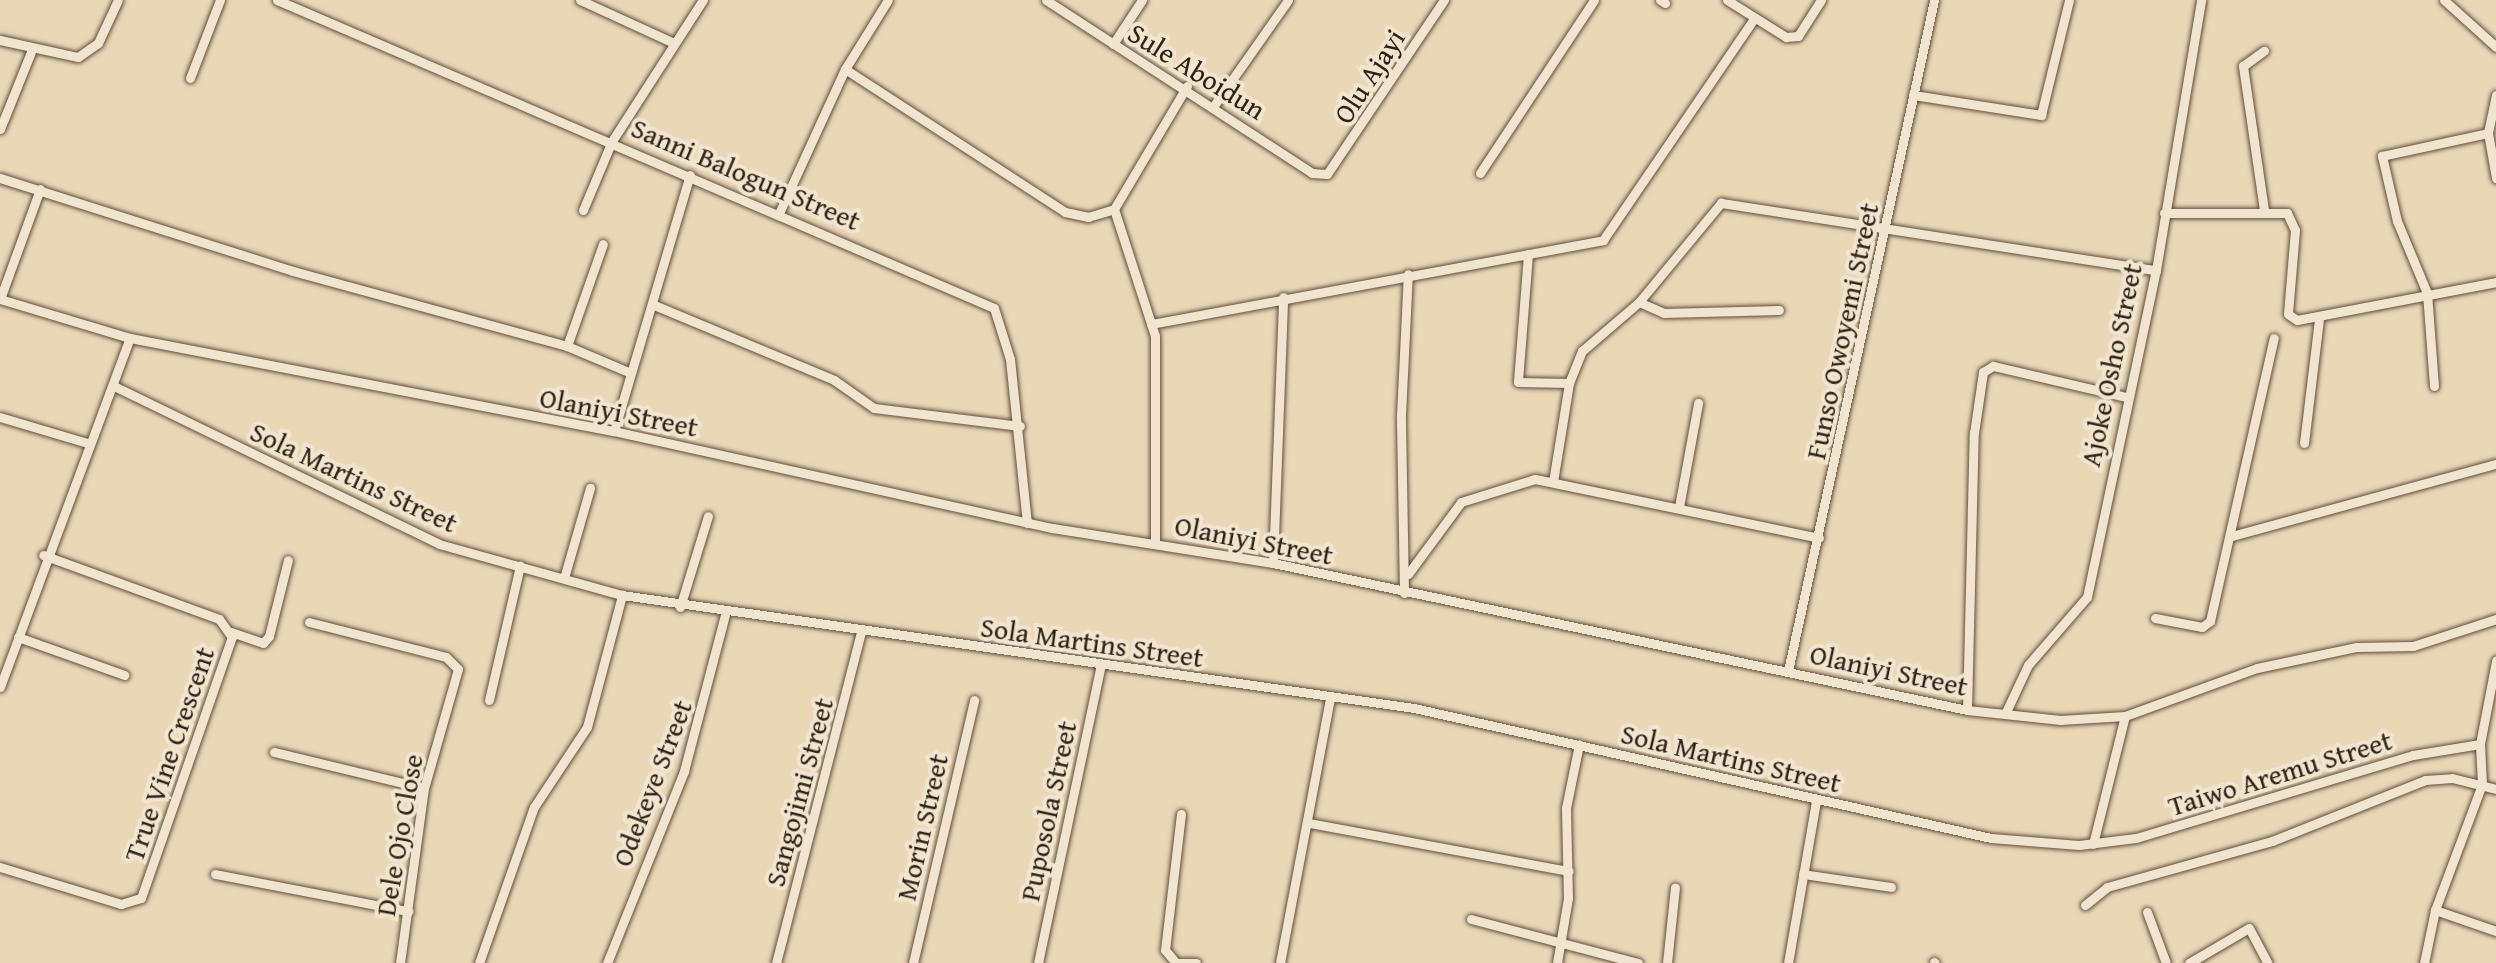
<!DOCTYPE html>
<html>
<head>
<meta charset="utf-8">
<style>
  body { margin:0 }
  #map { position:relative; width:2496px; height:963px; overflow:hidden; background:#e9d7b6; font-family:"Gentium Book Plus",serif }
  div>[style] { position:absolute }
  .roads { filter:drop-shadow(0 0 2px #5e4f3d) drop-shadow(0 0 2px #5e4f3d) }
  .minor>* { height:9px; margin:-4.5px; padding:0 4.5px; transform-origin:4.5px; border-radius:4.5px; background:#f1e5d0 }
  span { translate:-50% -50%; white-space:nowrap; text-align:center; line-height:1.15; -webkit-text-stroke:8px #f1e5d0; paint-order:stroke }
  .street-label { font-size:28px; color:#2f2215 }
</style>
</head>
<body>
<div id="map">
  <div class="roads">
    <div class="minor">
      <div style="left:277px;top:0;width:780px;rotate:23.25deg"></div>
      <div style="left:994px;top:308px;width:53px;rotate:72.6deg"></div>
      <div style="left:1010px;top:359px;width:165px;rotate:84.1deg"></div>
      <div style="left:580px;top:0;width:103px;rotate:24.6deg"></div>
      <div style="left:1046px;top:0;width:317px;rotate:33deg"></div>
      <div style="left:1312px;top:173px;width:15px;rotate:4deg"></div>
      <div style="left:1327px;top:174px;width:210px;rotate:-56.1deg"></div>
      <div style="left:1660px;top:0;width:6px;rotate:31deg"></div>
      <div style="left:1727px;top:0;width:70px;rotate:32.1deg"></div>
      <div style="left:1786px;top:37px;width:12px;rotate:-5deg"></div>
      <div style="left:1798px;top:36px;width:43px;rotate:-57.4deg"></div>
      <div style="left:2444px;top:0;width:70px;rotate:42.1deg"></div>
      <div style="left:0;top:40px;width:80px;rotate:12.3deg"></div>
      <div style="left:78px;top:57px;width:24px;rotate:-35deg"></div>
      <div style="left:98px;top:43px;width:47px;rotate:-65.1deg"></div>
      <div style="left:1113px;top:44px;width:53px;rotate:-56.6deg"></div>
      <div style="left:845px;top:69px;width:262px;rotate:33deg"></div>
      <div style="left:1065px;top:212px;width:24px;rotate:12deg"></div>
      <div style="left:1088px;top:217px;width:27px;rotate:-17deg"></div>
      <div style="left:1114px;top:209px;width:143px;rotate:-59.3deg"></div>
      <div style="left:190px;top:78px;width:84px;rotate:-69deg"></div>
      <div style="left:1913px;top:95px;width:130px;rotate:8.9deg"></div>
      <div style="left:2041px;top:115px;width:118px;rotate:-76.3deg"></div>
      <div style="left:2496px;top:95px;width:39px;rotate:102deg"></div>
      <div style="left:2488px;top:133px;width:46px;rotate:79.9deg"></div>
      <div style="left:1215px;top:104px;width:127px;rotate:-54.9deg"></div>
      <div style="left:0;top:129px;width:83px;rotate:-68.1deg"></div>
      <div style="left:1480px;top:173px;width:207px;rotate:-56.6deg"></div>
      <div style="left:0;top:178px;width:307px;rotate:17.6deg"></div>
      <div style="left:293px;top:271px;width:284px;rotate:15.3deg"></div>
      <div style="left:567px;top:346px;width:69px;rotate:22.9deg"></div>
      <div style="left:1114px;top:209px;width:133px;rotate:72.1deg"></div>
      <div style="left:1155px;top:336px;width:207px;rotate:90deg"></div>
      <div style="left:583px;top:210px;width:75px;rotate:-67.2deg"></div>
      <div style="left:612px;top:141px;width:168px;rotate:-57.2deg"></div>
      <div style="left:2264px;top:210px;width:146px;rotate:-98.3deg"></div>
      <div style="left:2243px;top:66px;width:26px;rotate:-36deg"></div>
      <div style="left:780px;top:211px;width:156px;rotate:-65.4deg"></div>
      <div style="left:845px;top:69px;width:81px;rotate:-58.1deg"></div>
      <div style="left:2164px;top:213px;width:123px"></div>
      <div style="left:2287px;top:213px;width:19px;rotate:65deg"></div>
      <div style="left:2295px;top:230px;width:84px;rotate:94.8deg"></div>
      <div style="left:2288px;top:314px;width:11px;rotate:34deg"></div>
      <div style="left:2297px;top:320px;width:203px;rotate:-10.8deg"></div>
      <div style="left:1528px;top:254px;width:128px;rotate:94.5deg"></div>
      <div style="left:1518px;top:382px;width:51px;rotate:1.1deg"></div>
      <div style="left:0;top:299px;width:136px;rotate:16.7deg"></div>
      <div style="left:130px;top:338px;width:493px;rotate:10.9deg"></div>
      <div style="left:614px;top:431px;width:449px;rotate:12.5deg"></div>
      <div style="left:1052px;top:528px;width:224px;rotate:9deg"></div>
      <div style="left:1273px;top:563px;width:709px;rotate:11.96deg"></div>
      <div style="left:1967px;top:710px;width:94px;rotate:6.1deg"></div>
      <div style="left:2060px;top:720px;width:65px;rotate:-3.5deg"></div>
      <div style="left:2125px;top:716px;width:140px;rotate:-20deg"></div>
      <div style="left:2257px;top:668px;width:102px;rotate:-11.9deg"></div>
      <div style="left:2357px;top:647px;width:56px;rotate:-1deg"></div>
      <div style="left:2413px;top:646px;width:87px;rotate:-18deg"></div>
      <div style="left:0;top:299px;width:117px;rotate:-70deg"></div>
      <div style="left:1639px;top:302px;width:27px;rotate:24deg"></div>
      <div style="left:1664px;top:313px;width:115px;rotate:-1.5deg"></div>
      <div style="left:654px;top:305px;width:195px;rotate:22.6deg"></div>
      <div style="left:834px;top:380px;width:49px;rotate:35deg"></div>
      <div style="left:874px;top:408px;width:147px;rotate:7deg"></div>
      <div style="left:1151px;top:324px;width:460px;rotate:-10.5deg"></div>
      <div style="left:1603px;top:240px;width:266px;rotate:-55.7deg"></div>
      <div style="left:567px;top:346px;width:108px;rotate:-70.6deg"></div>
      <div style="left:2434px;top:386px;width:93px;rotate:-94.3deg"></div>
      <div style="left:2427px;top:293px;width:78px;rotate:-112.6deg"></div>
      <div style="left:2397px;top:221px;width:67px;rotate:-103deg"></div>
      <div style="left:2382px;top:156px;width:108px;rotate:-12.2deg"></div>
      <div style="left:116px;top:387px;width:359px;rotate:25.9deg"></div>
      <div style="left:439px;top:544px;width:190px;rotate:15.6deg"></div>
      <div style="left:622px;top:595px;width:800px;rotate:8.12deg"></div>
      <div style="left:1414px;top:708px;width:591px;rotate:12.7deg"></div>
      <div style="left:1991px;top:838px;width:88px;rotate:4.5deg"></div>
      <div style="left:2079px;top:845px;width:57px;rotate:-7deg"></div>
      <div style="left:2136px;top:838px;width:289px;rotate:-16.7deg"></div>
      <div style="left:2413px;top:755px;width:68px;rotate:-9.3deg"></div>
      <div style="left:0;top:417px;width:91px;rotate:16.6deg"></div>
      <div style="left:614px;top:431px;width:267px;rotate:-73.5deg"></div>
      <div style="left:2304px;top:443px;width:125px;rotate:-83.1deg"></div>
      <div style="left:1553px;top:482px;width:100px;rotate:-80.8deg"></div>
      <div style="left:1569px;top:383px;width:35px;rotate:-68deg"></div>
      <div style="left:1582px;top:351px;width:75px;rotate:-40.7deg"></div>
      <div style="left:1639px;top:302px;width:129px;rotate:-50.4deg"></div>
      <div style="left:1721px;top:203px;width:440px;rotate:8.8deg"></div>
      <div style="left:1679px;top:507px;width:106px;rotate:-79.6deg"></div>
      <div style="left:2232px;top:536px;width:274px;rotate:-15.3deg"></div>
      <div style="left:1273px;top:563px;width:266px;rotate:-87.8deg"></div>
      <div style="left:1408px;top:574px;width:89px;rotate:-53.6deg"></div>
      <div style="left:1461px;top:502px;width:77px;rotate:-17.3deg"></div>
      <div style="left:1535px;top:479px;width:290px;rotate:11.7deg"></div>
      <div style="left:564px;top:578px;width:94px;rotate:-73.9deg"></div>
      <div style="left:1404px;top:593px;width:178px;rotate:-91deg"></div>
      <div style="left:1401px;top:415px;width:141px;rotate:-87.2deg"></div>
      <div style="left:680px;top:607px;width:95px;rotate:-72.9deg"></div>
      <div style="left:2155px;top:618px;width:48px;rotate:10.8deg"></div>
      <div style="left:2202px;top:627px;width:10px;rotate:-37deg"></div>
      <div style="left:2210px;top:621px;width:290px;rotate:-77.3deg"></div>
      <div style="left:309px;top:622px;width:141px;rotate:14.3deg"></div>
      <div style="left:446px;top:657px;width:17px;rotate:45deg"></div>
      <div style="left:458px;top:669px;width:124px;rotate:105.9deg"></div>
      <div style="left:424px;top:788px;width:177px;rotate:97.8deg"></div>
      <div style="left:231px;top:632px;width:34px;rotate:19deg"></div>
      <div style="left:263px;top:643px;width:9px;rotate:-49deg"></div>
      <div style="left:269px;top:636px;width:78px;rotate:-76deg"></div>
      <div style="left:18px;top:637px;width:113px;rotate:19.7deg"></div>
      <div style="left:1788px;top:671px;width:687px;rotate:-77.72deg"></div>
      <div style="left:0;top:687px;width:372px;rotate:-69.6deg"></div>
      <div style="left:489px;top:700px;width:138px;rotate:-77deg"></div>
      <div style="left:1967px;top:710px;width:277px;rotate:-88.6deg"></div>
      <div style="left:1974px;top:433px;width:62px;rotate:-81.6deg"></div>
      <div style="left:1983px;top:372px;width:12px;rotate:-31deg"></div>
      <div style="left:1993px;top:366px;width:137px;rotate:13.1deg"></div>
      <div style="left:2005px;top:714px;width:54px;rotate:-64.9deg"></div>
      <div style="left:2028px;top:665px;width:90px;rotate:-49.1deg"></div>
      <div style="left:2087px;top:597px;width:334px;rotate:-78.1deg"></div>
      <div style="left:2156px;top:270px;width:274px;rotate:-80.5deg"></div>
      <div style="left:274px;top:752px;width:154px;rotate:13.5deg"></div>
      <div style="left:1309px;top:823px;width:264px;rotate:10.5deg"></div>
      <div style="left:2093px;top:844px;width:132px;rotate:-76deg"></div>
      <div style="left:0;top:867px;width:127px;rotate:17deg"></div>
      <div style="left:121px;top:904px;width:21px;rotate:-17deg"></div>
      <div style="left:141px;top:898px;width:276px;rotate:-70.8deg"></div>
      <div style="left:232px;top:637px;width:22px;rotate:-126deg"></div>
      <div style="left:219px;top:619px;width:187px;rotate:-160deg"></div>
      <div style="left:215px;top:874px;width:197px;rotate:10.9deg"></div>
      <div style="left:1803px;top:874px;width:89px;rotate:8.4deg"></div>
      <div style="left:2085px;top:905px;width:28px;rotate:-39deg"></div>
      <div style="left:2107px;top:887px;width:171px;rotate:-15.6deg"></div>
      <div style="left:2272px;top:841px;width:165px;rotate:-21.7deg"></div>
      <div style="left:2425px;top:780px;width:27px;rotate:-4deg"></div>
      <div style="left:2452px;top:778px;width:45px;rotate:14deg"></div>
      <div style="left:2435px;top:910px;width:65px;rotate:19deg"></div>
      <div style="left:2147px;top:912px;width:54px;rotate:69.6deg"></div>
      <div style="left:1471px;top:919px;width:173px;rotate:14.8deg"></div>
      <div style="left:1934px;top:962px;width:1px;rotate:45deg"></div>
      <div style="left:479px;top:963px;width:165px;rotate:-70.6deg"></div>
      <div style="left:534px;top:807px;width:96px;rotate:-56.5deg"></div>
      <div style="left:587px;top:727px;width:137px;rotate:-75.1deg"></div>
      <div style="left:607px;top:963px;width:207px;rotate:-68.1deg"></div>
      <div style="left:684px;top:771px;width:161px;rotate:-75.3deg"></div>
      <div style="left:776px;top:963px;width:342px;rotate:-75.6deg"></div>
      <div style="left:913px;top:963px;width:270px;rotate:-76.9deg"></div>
      <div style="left:1038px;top:963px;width:301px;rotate:-78.1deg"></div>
      <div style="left:1176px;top:963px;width:17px;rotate:-130deg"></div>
      <div style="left:1165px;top:950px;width:137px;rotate:-83.3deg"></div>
      <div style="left:1178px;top:963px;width:18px"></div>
      <div style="left:1280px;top:963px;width:270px;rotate:-79.3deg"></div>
      <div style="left:1557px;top:963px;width:66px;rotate:-80.4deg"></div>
      <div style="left:1568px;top:898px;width:90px;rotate:-91.3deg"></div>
      <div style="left:1566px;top:808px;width:65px;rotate:-78.5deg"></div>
      <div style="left:1667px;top:963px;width:76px;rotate:-84deg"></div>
      <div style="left:1788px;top:963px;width:164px;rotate:-80.2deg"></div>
      <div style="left:2189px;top:963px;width:69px;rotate:-30.3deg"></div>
      <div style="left:2249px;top:928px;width:40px;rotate:62deg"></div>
      <div style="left:2424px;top:963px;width:54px;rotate:-78.3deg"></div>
      <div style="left:2435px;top:910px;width:134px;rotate:-69.5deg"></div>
      <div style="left:2482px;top:784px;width:40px;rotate:-92.9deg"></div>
      <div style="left:2480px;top:744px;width:85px;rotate:-79.1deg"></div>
    </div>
  </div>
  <div class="street-label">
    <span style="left:1197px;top:71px;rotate:32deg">Sule Aboidun</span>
    <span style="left:1369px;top:76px;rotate:-57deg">Olu Ajayi</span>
    <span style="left:746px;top:174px;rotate:23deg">Sanni Balogun Street</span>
    <span style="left:1842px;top:331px;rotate:-78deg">Funso Owoyemi Street</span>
    <span style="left:2111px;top:365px;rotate:-78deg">Ajoke Osho Street</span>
    <span style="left:619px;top:412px;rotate:11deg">Olaniyi Street</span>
    <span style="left:354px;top:477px;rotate:25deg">Sola Martins Street</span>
    <span style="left:1254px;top:540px;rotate:11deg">Olaniyi Street</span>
    <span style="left:1092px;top:642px;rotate:8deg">Sola Martins Street</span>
    <span style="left:1889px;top:670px;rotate:12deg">Olaniyi Street</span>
    <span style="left:169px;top:754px;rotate:-71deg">True Vine Crescent</span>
    <span style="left:1731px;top:758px;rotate:13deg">Sola Martins Street</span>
    <span style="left:2280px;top:773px;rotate:-17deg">Taiwo Aremu Street</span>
    <span style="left:652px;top:783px;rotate:-69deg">Odekeye Street</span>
    <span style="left:799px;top:792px;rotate:-75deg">Sangojimi Street</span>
    <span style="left:1048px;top:811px;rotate:-78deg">Puposola Street</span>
    <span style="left:922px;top:827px;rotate:-77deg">Morin Street</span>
    <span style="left:399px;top:835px;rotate:-80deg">Dele Ojo Close</span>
  </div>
</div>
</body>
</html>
